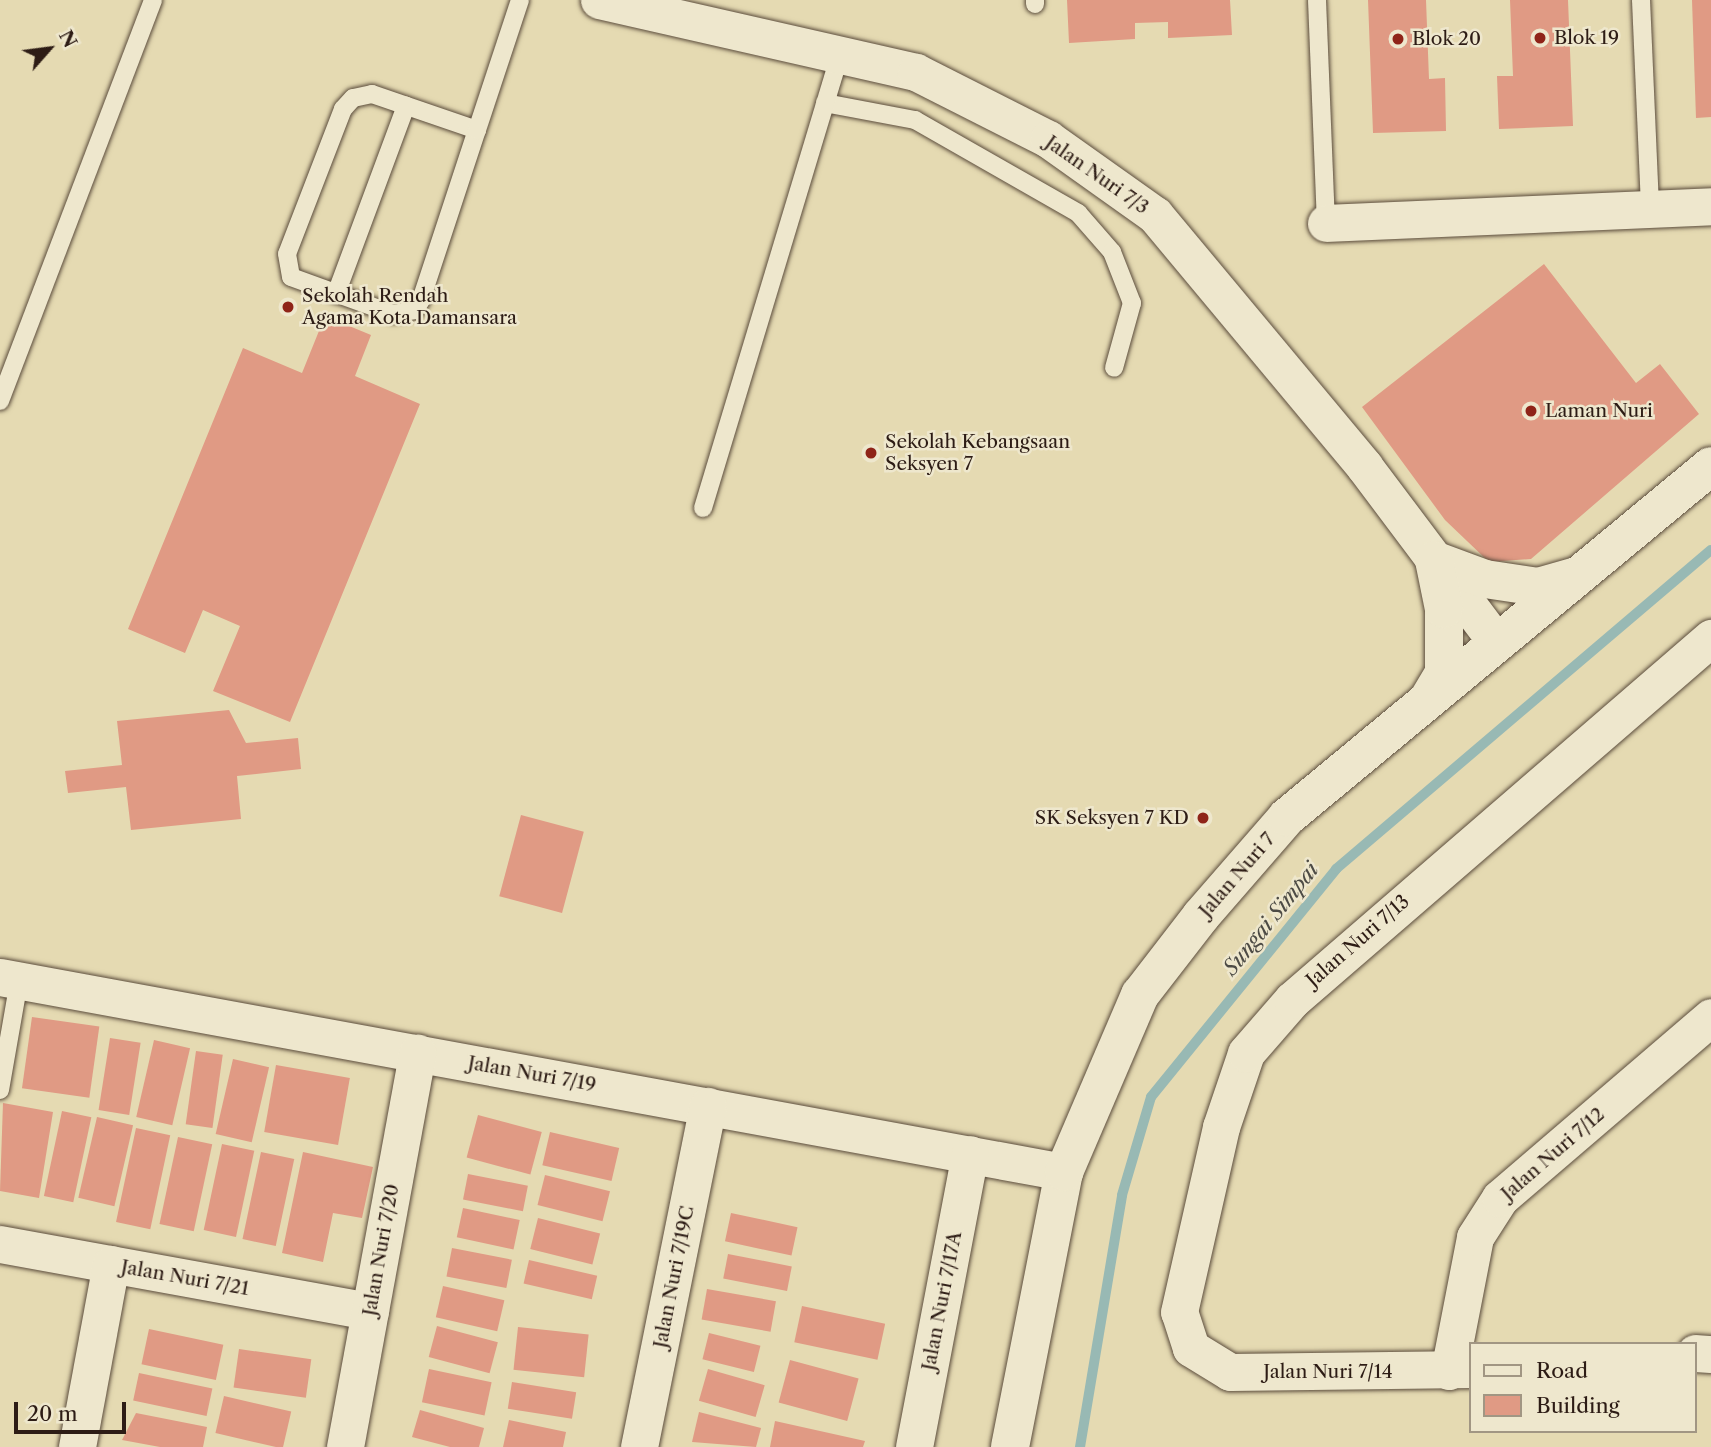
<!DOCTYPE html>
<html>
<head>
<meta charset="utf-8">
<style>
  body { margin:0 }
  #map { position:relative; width:1711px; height:1447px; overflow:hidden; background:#e5dab2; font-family:"Libre Caslon Text",serif }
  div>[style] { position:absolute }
  .stream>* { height:10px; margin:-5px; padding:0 5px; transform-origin:5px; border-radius:5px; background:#98b9b4 }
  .building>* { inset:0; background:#e09a84; transform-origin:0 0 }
  .roads { filter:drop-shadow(0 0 2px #5b4c3c) drop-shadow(0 0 2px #5b4c3c) }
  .lane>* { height:18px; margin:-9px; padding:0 9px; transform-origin:9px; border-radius:9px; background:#eee7cd }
  .street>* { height:37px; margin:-18.5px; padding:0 18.5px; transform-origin:18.5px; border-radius:18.5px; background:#eee7cd }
  .secondary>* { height:38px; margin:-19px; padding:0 19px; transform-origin:19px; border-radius:19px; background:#eee7cd }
  .dots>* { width:19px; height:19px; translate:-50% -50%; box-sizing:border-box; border:4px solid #eee7cd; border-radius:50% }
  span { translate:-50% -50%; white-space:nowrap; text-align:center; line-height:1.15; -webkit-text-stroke:5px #eee7cd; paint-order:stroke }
  .poi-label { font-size:19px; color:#2d1c15 }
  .left { translate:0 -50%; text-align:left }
  .right { translate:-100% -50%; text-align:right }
  .street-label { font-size:19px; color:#2d1c15 }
  .water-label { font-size:21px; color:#4d4b45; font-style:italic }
  .legend { position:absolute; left:1469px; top:1342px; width:228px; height:91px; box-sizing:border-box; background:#eee7cd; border:2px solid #a19683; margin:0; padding:9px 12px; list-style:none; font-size:21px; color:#2d1c15 }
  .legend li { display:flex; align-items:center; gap:14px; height:35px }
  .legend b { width:35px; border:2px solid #a19683 }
  .north { position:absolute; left:14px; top:14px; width:70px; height:70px; -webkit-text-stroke:5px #eee7cd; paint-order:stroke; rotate:62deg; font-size:19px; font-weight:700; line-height:28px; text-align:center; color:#2d1c15 }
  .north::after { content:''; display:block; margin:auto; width:24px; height:32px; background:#2d1c15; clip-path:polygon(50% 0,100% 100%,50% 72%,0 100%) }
  .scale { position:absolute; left:14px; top:1402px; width:112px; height:32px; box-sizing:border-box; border:4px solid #2d1c15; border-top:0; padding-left:9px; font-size:21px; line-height:24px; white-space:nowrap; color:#2d1c15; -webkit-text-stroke:5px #eee7cd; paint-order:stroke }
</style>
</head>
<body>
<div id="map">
  <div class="stream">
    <div style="left:1080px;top:1447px;width:255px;rotate:-80.5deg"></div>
    <div style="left:1122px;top:1195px;width:102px;rotate:-73.5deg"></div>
    <div style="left:1151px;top:1097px;width:294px;rotate:-50.9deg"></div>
    <div style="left:1336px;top:869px;width:492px;rotate:-40.4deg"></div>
  </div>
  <div class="building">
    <div style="clip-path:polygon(1067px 0,1230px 0,1232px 35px,1168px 38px,1168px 22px,1135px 23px,1135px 39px,1069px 43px)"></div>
    <div style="clip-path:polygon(1368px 0,1426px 0,1429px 79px,1445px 78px,1446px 131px,1373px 133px)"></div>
    <div style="clip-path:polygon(1510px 0,1568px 0,1573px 126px,1499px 129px,1497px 76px,1513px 76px)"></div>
    <div style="clip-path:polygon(1692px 0,1711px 0,1711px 117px,1696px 118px)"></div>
    <div style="clip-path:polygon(1544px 264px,1636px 383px,1660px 364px,1699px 414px,1531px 559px,1489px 562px,1445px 520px,1362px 407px)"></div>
    <div style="clip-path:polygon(325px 316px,371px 335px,355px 376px,420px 404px,290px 722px,213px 691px,240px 626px,203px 610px,185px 653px,128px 629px,243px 348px,302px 373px)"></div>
    <div style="clip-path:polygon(229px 710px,246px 743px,298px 738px,301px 769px,237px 776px,241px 819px,131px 830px,126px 787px,68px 793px,65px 771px,122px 765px,117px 721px)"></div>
    <div style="left:521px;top:815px;width:65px;height:84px;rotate:15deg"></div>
    <div style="left:32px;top:1017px;width:68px;height:72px;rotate:8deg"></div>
    <div style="left:110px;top:1038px;width:31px;height:73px;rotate:9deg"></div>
    <div style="left:154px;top:1040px;width:37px;height:79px;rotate:13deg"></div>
    <div style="left:196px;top:1051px;width:27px;height:74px;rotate:8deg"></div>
    <div style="left:233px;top:1059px;width:37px;height:77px;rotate:13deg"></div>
    <div style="left:276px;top:1065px;width:75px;height:68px;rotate:10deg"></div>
    <div style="clip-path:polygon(3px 1103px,53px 1112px,39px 1198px,0 1191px)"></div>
    <div style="left:62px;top:1111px;width:30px;height:87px;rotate:12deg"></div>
    <div style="left:478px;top:1115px;width:66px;height:44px;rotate:15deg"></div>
    <div style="left:97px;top:1117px;width:37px;height:83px;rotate:13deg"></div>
    <div style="left:136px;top:1128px;width:35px;height:96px;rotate:12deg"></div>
    <div style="left:550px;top:1132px;width:71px;height:34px;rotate:13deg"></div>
    <div style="left:178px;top:1137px;width:35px;height:89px;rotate:12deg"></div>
    <div style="left:222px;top:1144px;width:33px;height:88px;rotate:12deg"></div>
    <div style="left:261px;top:1152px;width:34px;height:89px;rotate:12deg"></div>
    <div style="clip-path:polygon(303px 1152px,373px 1167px,362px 1218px,333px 1213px,323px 1262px,282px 1253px)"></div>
    <div style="left:468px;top:1174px;width:61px;height:26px;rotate:11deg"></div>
    <div style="left:545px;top:1175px;width:67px;height:31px;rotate:14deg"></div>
    <div style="left:463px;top:1208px;width:58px;height:30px;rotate:12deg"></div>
    <div style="left:731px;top:1213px;width:68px;height:29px;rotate:12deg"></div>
    <div style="left:538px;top:1218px;width:64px;height:32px;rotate:14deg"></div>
    <div style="left:452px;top:1248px;width:61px;height:29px;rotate:11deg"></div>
    <div style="left:728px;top:1254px;width:65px;height:25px;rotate:11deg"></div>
    <div style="left:529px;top:1260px;width:70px;height:24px;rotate:13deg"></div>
    <div style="left:443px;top:1286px;width:63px;height:32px;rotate:13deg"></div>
    <div style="left:707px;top:1289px;width:70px;height:31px;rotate:10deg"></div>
    <div style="left:802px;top:1306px;width:85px;height:37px;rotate:12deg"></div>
    <div style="left:437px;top:1326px;width:63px;height:32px;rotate:15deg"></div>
    <div style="left:518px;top:1327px;width:71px;height:43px;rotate:6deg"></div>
    <div style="left:149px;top:1329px;width:76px;height:36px;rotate:12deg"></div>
    <div style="left:709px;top:1333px;width:53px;height:27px;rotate:14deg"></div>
    <div style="left:239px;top:1349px;width:73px;height:39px;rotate:8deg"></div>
    <div style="left:790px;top:1360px;width:71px;height:44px;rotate:15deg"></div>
    <div style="left:429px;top:1369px;width:64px;height:34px;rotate:12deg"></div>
    <div style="left:708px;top:1369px;width:59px;height:33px;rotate:16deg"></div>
    <div style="left:139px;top:1373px;width:75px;height:28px;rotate:12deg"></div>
    <div style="left:512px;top:1382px;width:65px;height:27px;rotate:9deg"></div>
    <div style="left:224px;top:1396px;width:69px;height:38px;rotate:13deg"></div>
    <div style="clip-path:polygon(420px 1410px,484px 1428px,479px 1447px,450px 1447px,412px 1437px)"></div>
    <div style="clip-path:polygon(699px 1412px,761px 1428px,756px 1447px,692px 1442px)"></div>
    <div style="clip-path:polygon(136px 1413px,207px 1427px,203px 1447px,160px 1447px,122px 1440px)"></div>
    <div style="clip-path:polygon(509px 1420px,566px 1432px,563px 1447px,503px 1447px)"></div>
    <div style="clip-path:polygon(775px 1421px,865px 1441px,863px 1447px,770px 1447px)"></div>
  </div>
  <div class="roads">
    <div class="lane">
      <div style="left:1035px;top:0;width:4px;rotate:90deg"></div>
      <div style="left:1317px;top:0;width:223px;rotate:87.7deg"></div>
      <div style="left:1641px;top:0;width:209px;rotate:87.5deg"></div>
      <div style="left:825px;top:103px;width:92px;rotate:10.7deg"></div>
      <div style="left:915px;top:120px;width:188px;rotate:29.7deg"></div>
      <div style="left:1078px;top:213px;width:52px;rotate:48.9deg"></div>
      <div style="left:1112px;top:252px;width:55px;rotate:68.6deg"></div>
      <div style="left:1132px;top:303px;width:67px;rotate:105.5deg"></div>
      <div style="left:477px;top:130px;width:111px;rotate:-161.1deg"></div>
      <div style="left:372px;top:94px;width:19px;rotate:168deg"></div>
      <div style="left:353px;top:98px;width:15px;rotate:132deg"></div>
      <div style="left:343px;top:109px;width:155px;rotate:111.1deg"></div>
      <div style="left:287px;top:254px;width:23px;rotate:80deg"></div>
      <div style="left:291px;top:277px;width:109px;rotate:19.9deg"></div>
      <div style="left:393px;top:314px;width:22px;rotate:-10deg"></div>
      <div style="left:415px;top:310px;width:12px;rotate:-59deg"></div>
      <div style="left:421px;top:300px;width:179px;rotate:-71.8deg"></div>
      <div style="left:477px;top:130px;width:137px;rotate:-71.7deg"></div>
      <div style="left:336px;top:294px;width:201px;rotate:-69.6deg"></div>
      <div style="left:0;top:401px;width:429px;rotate:-69.1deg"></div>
      <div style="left:703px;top:508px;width:474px;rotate:-73.2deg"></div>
      <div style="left:0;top:1090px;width:111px;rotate:-80.1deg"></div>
    </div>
    <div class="street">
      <div style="left:599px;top:0;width:325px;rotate:12.8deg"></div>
      <div style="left:916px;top:72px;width:148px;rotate:26.9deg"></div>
      <div style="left:1048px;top:139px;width:131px;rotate:35.4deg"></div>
      <div style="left:1155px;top:215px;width:327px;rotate:50.2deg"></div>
      <div style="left:1364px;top:466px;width:221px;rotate:53.1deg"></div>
      <div style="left:1326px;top:223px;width:385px;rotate:-2.5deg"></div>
      <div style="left:0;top:977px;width:1082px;rotate:10.39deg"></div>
      <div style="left:0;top:1244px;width:376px;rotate:10.3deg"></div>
      <div style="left:1695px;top:1353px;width:16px;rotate:4deg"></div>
      <div style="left:1471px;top:1369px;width:241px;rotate:179.3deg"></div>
      <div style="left:1230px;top:1372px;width:46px;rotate:-148.4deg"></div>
      <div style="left:1191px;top:1348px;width:38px;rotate:-108deg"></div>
      <div style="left:1179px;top:1312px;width:190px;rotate:-77.2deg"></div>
      <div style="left:1221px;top:1127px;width:78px;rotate:-71.3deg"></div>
      <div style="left:1246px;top:1053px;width:70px;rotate:-49deg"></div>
      <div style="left:1292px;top:1000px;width:554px;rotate:-40.83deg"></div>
      <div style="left:1449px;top:1371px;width:136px;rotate:-79deg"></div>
      <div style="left:1475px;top:1237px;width:46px;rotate:-57.3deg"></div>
      <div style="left:1500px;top:1198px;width:278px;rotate:-40.6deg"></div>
      <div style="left:77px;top:1447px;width:186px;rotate:-79.5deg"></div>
      <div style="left:345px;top:1447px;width:401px;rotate:-79.6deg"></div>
      <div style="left:639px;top:1447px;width:348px;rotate:-78.6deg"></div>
      <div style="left:914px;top:1447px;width:298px;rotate:-79.2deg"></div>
    </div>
    <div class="secondary">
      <div style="left:1434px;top:560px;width:54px;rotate:20.4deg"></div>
      <div style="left:1485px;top:579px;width:54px;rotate:8.6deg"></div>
      <div style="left:1538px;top:587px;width:41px;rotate:-15.8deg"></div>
      <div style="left:1429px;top:698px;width:29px;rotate:-59deg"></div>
      <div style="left:1444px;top:673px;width:64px;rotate:-90deg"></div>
      <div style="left:1444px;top:609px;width:50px;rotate:-101.5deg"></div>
      <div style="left:1010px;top:1447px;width:280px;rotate:-78.9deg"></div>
      <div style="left:1064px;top:1172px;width:193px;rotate:-66.8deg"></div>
      <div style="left:1140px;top:995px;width:100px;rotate:-52.3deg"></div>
      <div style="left:1201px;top:916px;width:131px;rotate:-49deg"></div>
      <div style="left:1287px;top:817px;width:550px;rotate:-39.62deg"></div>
    </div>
  </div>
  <div class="dots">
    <div style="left:1540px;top:38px;background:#8f2418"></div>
    <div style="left:1398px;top:39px;background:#8f2418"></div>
    <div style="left:288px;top:307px;background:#8f2418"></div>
    <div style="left:1531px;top:411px;background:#8f2418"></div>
    <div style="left:871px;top:453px;background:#8f2418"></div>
    <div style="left:1203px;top:818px;background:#8f2418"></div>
  </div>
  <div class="poi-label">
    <span class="left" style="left:1554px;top:38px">Blok 19</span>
    <span class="left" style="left:1412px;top:39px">Blok 20</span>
    <span class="left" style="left:302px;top:307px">Sekolah Rendah<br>Agama Kota Damansara</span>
    <span class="left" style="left:1545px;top:411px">Laman Nuri</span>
    <span class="left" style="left:885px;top:453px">Sekolah Kebangsaan<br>Seksyen 7</span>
    <span class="right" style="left:1189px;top:818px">SK Seksyen 7 KD</span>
  </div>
  <div class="street-label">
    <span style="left:1097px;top:175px;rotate:35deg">Jalan Nuri 7/3</span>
    <span style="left:1237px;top:875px;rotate:-49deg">Jalan Nuri 7</span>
    <span style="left:1358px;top:941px;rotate:-41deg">Jalan Nuri 7/13</span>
    <span style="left:532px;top:1074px;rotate:10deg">Jalan Nuri 7/19</span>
    <span style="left:1553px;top:1154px;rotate:-41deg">Jalan Nuri 7/12</span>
    <span style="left:381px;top:1250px;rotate:-80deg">Jalan Nuri 7/20</span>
    <span style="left:674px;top:1277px;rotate:-79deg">Jalan Nuri 7/19C</span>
    <span style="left:185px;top:1278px;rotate:10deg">Jalan Nuri 7/21</span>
    <span style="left:942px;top:1301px;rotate:-79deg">Jalan Nuri 7/17A</span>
    <span style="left:1328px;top:1372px">Jalan Nuri 7/14</span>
  </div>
  <div class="water-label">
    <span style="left:1271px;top:919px;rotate:-51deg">Sungai Simpai</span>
  </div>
  <ul class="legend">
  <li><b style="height:9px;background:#eee7cd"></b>Road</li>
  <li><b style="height:19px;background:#e09a84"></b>Building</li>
  </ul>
  <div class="north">N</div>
  <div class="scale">20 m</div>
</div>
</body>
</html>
